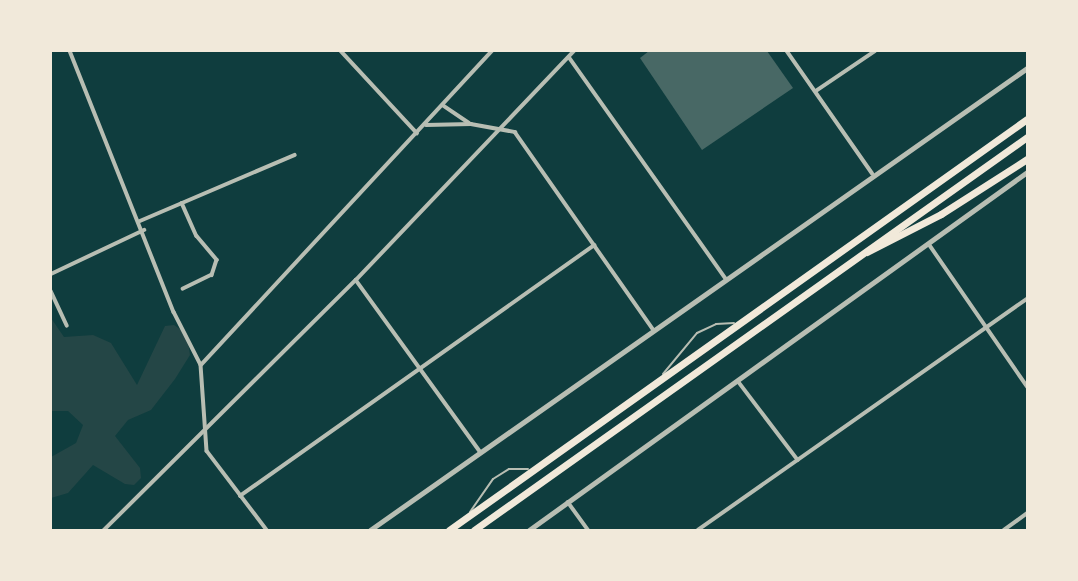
<!DOCTYPE html>
<html>
<head>
<meta charset="utf-8">
<style>
  body { margin:0 }
  #map { position:relative; width:1078px; height:581px; overflow:hidden; background:#0f3d3e; font-family:"IBM Plex Sans",sans-serif }
  div>[style] { position:absolute }
  .green>* { inset:0; background:#244646 }
  .building>* { inset:0; background:#486865 }
  .service>* { height:2px; margin:-1px; padding:0 1px; transform-origin:1px; border-radius:1px; background:#b8beb3 }
  .minor>* { height:3.5px; margin:-1.75px; padding:0 1.75px; transform-origin:1.75px; border-radius:1.75px; background:#b8beb3 }
  .tertiary>* { height:5px; margin:-2.5px; padding:0 2.5px; transform-origin:2.5px; border-radius:2.5px; background:#b8beb3 }
  .motorway>* { height:7px; margin:-3.5px; padding:0 3.5px; transform-origin:3.5px; border-radius:3.5px; background:#f1e9da }
  span { translate:-50% -50%; white-space:nowrap; text-align:center; line-height:1.15; -webkit-text-stroke:6px #f1e9da; paint-order:stroke }
  .frame { position:absolute; inset:0; border:52px solid #f1e9da; pointer-events:none }
</style>
</head>
<body>
<div id="map">
  <div class="green">
    <div style="clip-path:polygon(51px 318px,64px 337px,93px 335px,111px 343px,137px 385px,165px 326px,174px 325px,187px 334px,190px 355px,175px 379px,151px 410px,128px 420px,115px 436px,140px 468px,141px 478px,134px 485px,125px 484px,93px 465px,68px 493px,51px 498px,51px 457px,76px 443px,83px 425px,68px 411px,51px 411px)"></div>
  </div>
  <div class="building">
    <div style="clip-path:polygon(649px 51px,767px 51px,793px 88px,702px 150px,640px 58px)"></div>
  </div>
  <div class="service">
    <div style="left:663px;top:374px;width:53px;rotate:-50.3deg"></div>
    <div style="left:697px;top:333px;width:21px;rotate:-25deg"></div>
    <div style="left:716px;top:324px;width:18px;rotate:-3deg"></div>
    <div style="left:470px;top:512px;width:40px;rotate:-55.1deg"></div>
    <div style="left:493px;top:479px;width:19px;rotate:-32deg"></div>
    <div style="left:509px;top:469px;width:19px"></div>
  </div>
  <div class="minor">
    <div style="left:70px;top:51px;width:281px;rotate:68.3deg"></div>
    <div style="left:174px;top:312px;width:59px;rotate:63deg"></div>
    <div style="left:201px;top:365px;width:86px;rotate:86deg"></div>
    <div style="left:207px;top:451px;width:99px;rotate:52.8deg"></div>
    <div style="left:341px;top:51px;width:112px;rotate:47.2deg"></div>
    <div style="left:787px;top:51px;width:149px;rotate:55.1deg"></div>
    <div style="left:569px;top:57px;width:272px;rotate:54.7deg"></div>
    <div style="left:816px;top:91px;width:71px;rotate:-34.1deg"></div>
    <div style="left:444px;top:106px;width:30px;rotate:34deg"></div>
    <div style="left:426px;top:125px;width:45px;rotate:-1.3deg"></div>
    <div style="left:471px;top:124px;width:45px;rotate:10.3deg"></div>
    <div style="left:515px;top:132px;width:241px;rotate:55deg"></div>
    <div style="left:182px;top:203px;width:36px;rotate:66deg"></div>
    <div style="left:197px;top:236px;width:31px;rotate:50deg"></div>
    <div style="left:217px;top:260px;width:16px;rotate:108deg"></div>
    <div style="left:212px;top:275px;width:32px;rotate:154deg"></div>
    <div style="left:140px;top:221px;width:168px;rotate:-23.1deg"></div>
    <div style="left:929px;top:244px;width:173px;rotate:55.4deg"></div>
    <div style="left:51px;top:274px;width:103px;rotate:-25.3deg"></div>
    <div style="left:356px;top:280px;width:211px;rotate:54.1deg"></div>
    <div style="left:51px;top:291px;width:38px;rotate:65deg"></div>
    <div style="left:201px;top:365px;width:428px;rotate:-47.2deg"></div>
    <div style="left:738px;top:381px;width:99px;rotate:52.8deg"></div>
    <div style="left:240px;top:496px;width:434px;rotate:-35.3deg"></div>
    <div style="left:568px;top:502px;width:34px;rotate:54deg"></div>
    <div style="left:104px;top:530px;width:355px;rotate:-44.8deg"></div>
    <div style="left:356px;top:280px;width:316px;rotate:-46.4deg"></div>
    <div style="left:698px;top:530px;width:402px;rotate:-35.1deg"></div>
    <div style="left:1004px;top:530px;width:29px;rotate:-36deg"></div>
  </div>
  <div class="tertiary">
    <div style="left:370px;top:530px;width:803px;rotate:-35.11deg"></div>
    <div style="left:529px;top:530px;width:613px;rotate:-35.71deg"></div>
  </div>
  <div class="motorway">
    <div style="left:867px;top:252px;width:83px;rotate:-27.2deg"></div>
    <div style="left:941px;top:214px;width:102px;rotate:-32.6deg"></div>
    <div style="left:449px;top:530px;width:709px;rotate:-35.42deg"></div>
    <div style="left:474px;top:530px;width:678px;rotate:-35.4deg"></div>
  </div>
  <div class="frame"></div>
</div>
</body>
</html>
